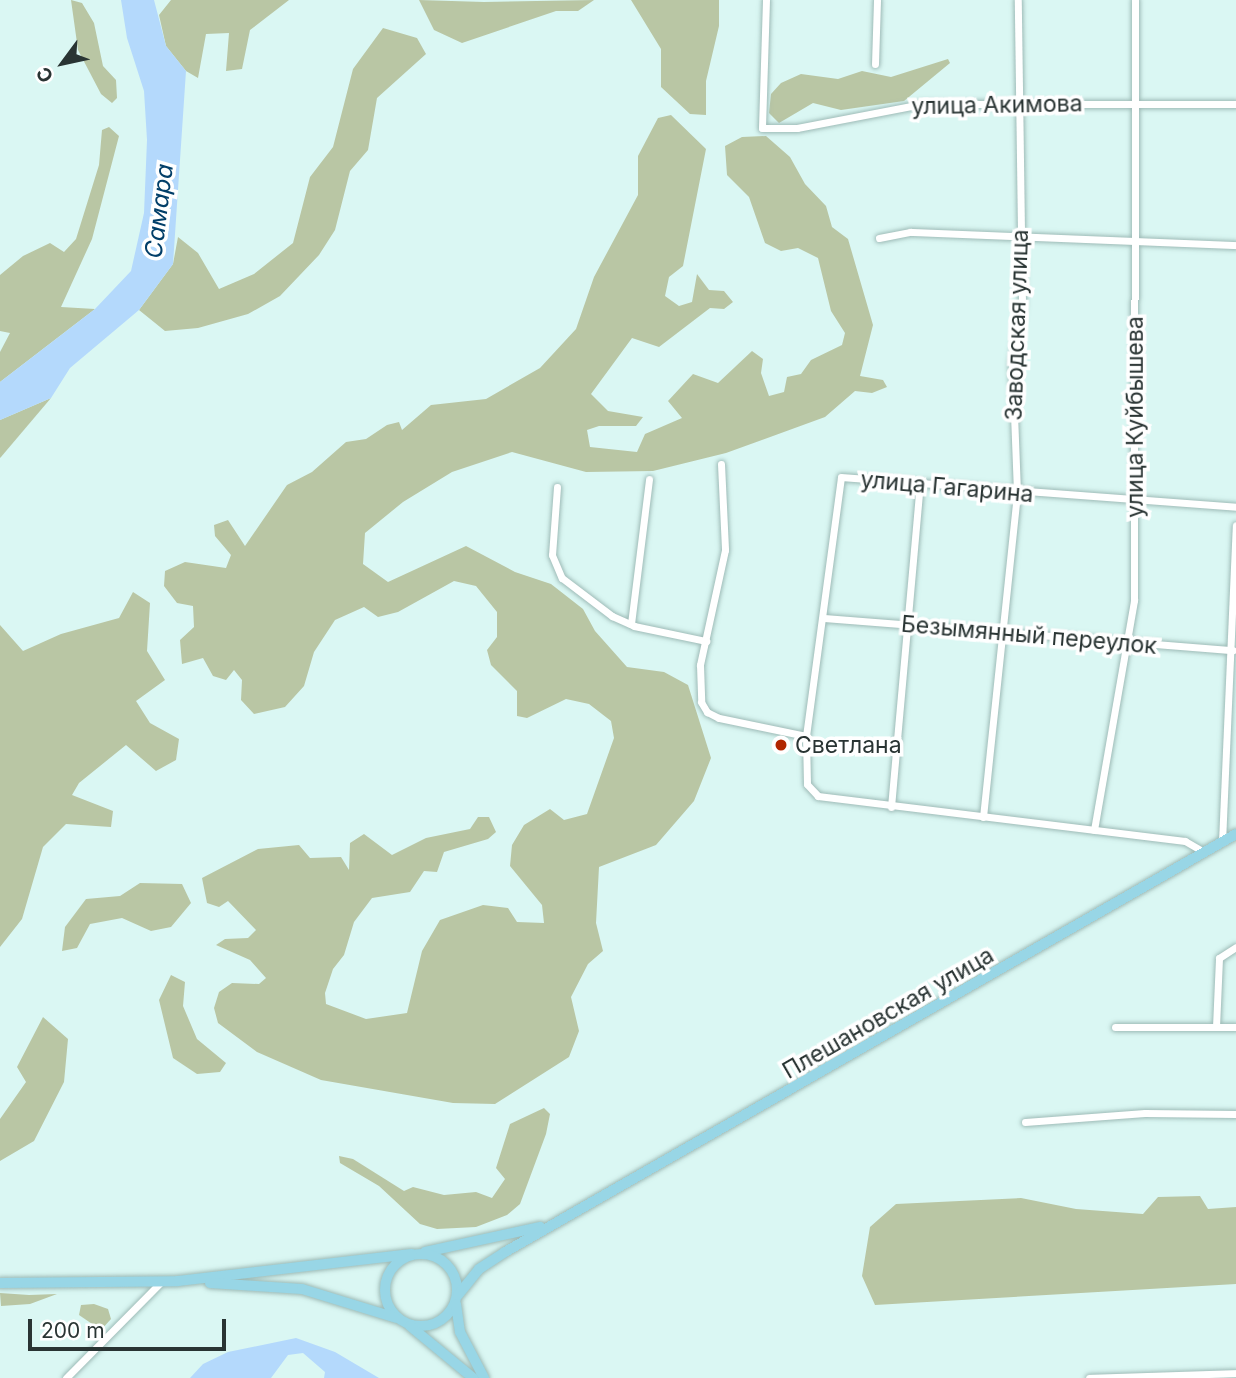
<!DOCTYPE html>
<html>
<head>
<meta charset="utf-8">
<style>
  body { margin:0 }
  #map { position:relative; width:1236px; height:1378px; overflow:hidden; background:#daf7f3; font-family:Inter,sans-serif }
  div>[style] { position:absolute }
  .green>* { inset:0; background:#b9c6a4 }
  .water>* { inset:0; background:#b4d9fc }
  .roads { filter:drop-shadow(0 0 2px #9ebbb7) drop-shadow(0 0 2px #9ebbb7) }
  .minor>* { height:7px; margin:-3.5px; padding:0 3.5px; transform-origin:3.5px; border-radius:3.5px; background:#fff }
  .major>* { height:10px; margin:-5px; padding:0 5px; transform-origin:5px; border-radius:5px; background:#98d6e6 }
  .major>.ring { margin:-5px; padding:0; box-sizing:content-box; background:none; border:10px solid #98d6e6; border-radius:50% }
  .dots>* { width:19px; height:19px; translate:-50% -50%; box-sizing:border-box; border:4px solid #fff; border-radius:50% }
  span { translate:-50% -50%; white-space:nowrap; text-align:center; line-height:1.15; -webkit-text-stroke:7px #fff; paint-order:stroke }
  .street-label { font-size:23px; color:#293433 }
  .poi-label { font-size:23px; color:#293433 }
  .left { translate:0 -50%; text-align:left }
  .water-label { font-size:24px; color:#023f69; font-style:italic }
  .north { position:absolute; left:28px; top:28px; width:70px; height:70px; -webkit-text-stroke:5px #fff; paint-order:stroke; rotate:237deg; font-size:19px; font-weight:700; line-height:28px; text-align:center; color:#293433 }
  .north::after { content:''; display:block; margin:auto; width:24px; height:32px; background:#293433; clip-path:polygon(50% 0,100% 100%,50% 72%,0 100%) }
  .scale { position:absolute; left:28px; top:1319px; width:198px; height:32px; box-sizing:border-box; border:4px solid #293433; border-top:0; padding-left:9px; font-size:21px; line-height:24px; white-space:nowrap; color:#293433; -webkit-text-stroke:5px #fff; paint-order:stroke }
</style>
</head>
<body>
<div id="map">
  <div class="green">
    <div style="clip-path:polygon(71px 0,82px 3px,94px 23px,103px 66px,116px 80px,117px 98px,112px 103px,101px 94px,78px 50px)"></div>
    <div style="clip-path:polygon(171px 0,289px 0,250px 30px,242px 69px,226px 71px,229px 33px,206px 34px,198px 78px,186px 71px,166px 46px,159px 15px)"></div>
    <div style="clip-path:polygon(419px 0,484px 2px,594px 0,578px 11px,556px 11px,462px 43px,434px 30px)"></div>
    <div style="clip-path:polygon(631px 0,719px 0,719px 26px,706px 81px,706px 115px,690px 114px,661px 87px,661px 49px)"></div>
    <div style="clip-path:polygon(383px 28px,417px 38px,426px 54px,377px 98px,368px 150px,350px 171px,335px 230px,319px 255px,280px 296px,248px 314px,198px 328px,165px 331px,139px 310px,173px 264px,178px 237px,198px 253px,219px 289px,254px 274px,293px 243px,310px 177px,333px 147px,353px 69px)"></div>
    <div style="clip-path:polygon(948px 59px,950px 63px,904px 101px,841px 110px,813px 103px,779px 123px,769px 113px,771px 94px,781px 83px,801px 74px,838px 79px,862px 71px,891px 77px)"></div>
    <div style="clip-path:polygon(671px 115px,706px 149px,683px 266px,669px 277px,665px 296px,679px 306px,692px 302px,697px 274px,709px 290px,724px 291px,733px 302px,724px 309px,710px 308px,659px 347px,632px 338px,591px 394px,608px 411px,643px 417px,636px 426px,599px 426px,587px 430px,590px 447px,637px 452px,645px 434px,682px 418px,668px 401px,693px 374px,718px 383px,752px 351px,763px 359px,761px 373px,769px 396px,784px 392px,787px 377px,801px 374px,811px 360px,842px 345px,845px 333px,831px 311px,818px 258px,798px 248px,781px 251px,765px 243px,749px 197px,727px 175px,725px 146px,742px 137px,766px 136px,790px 157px,805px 184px,826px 206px,832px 227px,848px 239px,873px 325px,860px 376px,883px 380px,887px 387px,872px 393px,855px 391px,825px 417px,726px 453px,653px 471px,586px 472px,512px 452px,452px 472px,403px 502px,365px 533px,363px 564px,388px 582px,466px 546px,515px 572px,551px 584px,583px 609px,595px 631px,627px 667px,664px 672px,688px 685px,711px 758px,694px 801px,656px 845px,599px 867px,596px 923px,603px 951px,588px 964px,571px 997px,579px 1031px,569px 1057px,495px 1104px,453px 1103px,321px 1080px,257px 1052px,218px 1023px,214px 1008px,219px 992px,232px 983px,259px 984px,266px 978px,250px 960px,216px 945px,225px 939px,248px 938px,256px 930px,228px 901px,219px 907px,207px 903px,202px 878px,258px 849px,299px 845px,310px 858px,341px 857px,349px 870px,350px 843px,364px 834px,392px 855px,426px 838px,470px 829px,478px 817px,489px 817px,496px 832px,488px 839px,444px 852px,437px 872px,424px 871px,410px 892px,372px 898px,354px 922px,344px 955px,333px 969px,325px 993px,326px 1004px,366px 1019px,407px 1013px,422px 951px,440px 920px,483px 905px,508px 908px,517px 922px,544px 923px,542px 905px,510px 866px,512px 845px,524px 825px,550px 809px,564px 820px,587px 814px,614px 738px,611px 721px,589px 704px,566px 699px,527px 718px,517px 716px,517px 691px,491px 665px,487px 650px,497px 637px,497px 612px,476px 586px,454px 581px,398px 612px,378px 617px,364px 607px,335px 620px,314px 652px,304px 686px,285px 707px,254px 714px,241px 700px,242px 680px,234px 670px,226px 680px,213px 676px,203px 658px,182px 664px,180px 640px,194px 627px,193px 606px,177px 603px,164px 586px,165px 571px,185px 562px,226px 568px,231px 555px,215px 536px,214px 525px,228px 520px,245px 546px,287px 485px,312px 472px,346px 442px,366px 439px,387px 425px,399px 422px,402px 430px,431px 405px,486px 399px,540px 368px,576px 329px,594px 277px,638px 195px,638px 156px,658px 118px)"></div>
    <div style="clip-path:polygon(109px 127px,119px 136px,92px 239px,61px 307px,95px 309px,0 382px,0 352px,10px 333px,0 331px,0 275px,23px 256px,50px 243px,64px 252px,76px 239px,99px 165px,102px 130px)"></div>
    <div style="clip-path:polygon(51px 398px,1px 457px,0 458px,0 420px)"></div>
    <div style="clip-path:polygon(133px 592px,150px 603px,147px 651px,165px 680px,136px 701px,150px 723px,179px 739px,176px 760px,156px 771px,126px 745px,79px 783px,72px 795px,113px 811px,111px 827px,66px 824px,43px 847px,22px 919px,0 947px,0 625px,23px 651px,61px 634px,119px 618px)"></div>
    <div style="clip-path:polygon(140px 883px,182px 884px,191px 903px,171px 927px,151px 931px,122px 918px,90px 924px,77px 948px,62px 951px,65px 927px,86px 899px,120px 896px)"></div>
    <div style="clip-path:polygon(171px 975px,185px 982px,183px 1006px,197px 1039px,226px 1063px,220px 1072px,197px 1074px,173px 1058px,159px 1000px)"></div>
    <div style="clip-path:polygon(43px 1017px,68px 1039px,64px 1082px,34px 1141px,0 1161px,0 1119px,26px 1082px,17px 1067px)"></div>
    <div style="clip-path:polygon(544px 1108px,550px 1114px,546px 1134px,520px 1204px,507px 1215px,476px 1227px,437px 1229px,420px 1224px,379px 1186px,340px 1163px,339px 1156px,353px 1159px,404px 1191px,413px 1187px,444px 1195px,476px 1192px,492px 1198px,505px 1179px,496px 1168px,510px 1124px)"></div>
    <div style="clip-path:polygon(1200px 1196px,1208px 1209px,1236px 1207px,1236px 1284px,875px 1305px,862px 1276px,870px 1227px,896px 1204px,1021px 1198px,1076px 1209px,1143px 1214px,1158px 1197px)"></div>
    <div style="clip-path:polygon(0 1293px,29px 1295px,57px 1294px,30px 1304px,1px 1306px)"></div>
    <div style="clip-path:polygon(94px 1304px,108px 1309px,111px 1319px,101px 1330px,79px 1315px,81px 1305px)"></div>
  </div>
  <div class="water">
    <div style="clip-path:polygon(121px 0,154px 0,166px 46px,186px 71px,173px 264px,139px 310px,70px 368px,51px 398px,0 420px,0 382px,95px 309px,131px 271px,144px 213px,147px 140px,144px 91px,127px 38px)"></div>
    <div style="clip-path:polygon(296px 1338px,335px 1352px,379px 1378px,324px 1378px,325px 1372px,303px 1353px,288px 1355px,271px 1378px,190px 1378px,203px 1364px,228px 1352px)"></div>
  </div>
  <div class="roads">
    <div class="minor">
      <div style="left:766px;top:0;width:128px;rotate:91.8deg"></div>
      <div style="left:762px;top:128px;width:35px"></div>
      <div style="left:797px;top:128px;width:127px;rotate:-10.9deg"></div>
      <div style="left:922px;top:104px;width:314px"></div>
      <div style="left:875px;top:64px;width:64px;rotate:-88.2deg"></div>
      <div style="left:879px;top:238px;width:32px;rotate:-11deg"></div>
      <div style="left:910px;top:232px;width:326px;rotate:2.3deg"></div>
      <div style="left:721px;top:464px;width:86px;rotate:87.3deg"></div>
      <div style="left:725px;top:550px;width:118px;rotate:102.3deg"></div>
      <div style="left:700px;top:665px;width:37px;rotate:88deg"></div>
      <div style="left:701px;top:702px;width:12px;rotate:59deg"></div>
      <div style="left:707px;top:712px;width:13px;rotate:27deg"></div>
      <div style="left:719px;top:718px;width:89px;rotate:11.7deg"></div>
      <div style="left:557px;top:487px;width:68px;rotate:94.2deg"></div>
      <div style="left:552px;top:555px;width:25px;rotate:67deg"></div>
      <div style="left:562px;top:578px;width:63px;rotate:37.2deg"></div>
      <div style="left:612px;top:616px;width:24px;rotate:24deg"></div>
      <div style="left:634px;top:626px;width:74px;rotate:11.8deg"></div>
      <div style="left:824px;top:618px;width:410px;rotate:4.5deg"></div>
      <div style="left:631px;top:624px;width:146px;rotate:-82.9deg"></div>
      <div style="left:891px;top:807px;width:323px;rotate:-84.9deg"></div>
      <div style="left:983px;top:817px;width:327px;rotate:-84deg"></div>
      <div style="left:1017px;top:492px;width:129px;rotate:-92.2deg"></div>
      <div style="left:1012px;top:363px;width:61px;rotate:-80.5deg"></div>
      <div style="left:1022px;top:303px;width:303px;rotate:-90.8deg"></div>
      <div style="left:1094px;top:830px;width:233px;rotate:-80.1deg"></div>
      <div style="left:1134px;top:600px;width:600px;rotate:-89.9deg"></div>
      <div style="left:1222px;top:842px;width:317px;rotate:-87.5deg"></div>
      <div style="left:1204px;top:852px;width:22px;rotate:-150deg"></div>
      <div style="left:1185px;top:841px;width:370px;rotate:-173deg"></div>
      <div style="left:818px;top:796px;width:16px;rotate:-133deg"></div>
      <div style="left:807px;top:784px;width:48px;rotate:-91.2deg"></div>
      <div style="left:806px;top:736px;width:261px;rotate:-82.3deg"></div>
      <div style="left:841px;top:477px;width:396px;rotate:4.3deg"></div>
      <div style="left:1115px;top:1027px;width:121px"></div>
      <div style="left:1216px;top:1027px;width:69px;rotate:-87.5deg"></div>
      <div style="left:1219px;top:958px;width:20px;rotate:-33deg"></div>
      <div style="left:1025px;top:1122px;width:120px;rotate:-4.3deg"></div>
      <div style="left:1145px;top:1113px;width:91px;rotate:0.6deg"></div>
      <div style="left:66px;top:1378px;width:136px;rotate:-45.3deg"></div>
      <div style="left:1089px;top:1378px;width:147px;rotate:-1.9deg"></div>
    </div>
    <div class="major">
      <div style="left:425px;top:1252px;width:118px;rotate:-12.3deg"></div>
      <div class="ring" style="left:385px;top:1254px;width:62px;height:62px"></div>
      <div style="left:0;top:1283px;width:178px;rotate:-0.6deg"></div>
      <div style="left:178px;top:1281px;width:235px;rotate:-6.6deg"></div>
      <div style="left:210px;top:1283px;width:92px;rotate:3.7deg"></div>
      <div style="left:302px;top:1289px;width:98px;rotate:17.1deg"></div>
      <div style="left:458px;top:1295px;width:33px;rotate:-51deg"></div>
      <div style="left:479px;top:1269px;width:31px;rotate:-33deg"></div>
      <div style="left:505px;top:1252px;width:842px;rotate:-29.76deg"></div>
      <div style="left:456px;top:1304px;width:28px;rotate:82deg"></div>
      <div style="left:460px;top:1332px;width:52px;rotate:62.4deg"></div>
      <div style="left:410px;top:1326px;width:82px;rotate:39.5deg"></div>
    </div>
  </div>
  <div class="dots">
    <div style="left:781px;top:745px;background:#b12600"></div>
  </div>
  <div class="street-label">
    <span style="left:997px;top:105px;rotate:-1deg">улица Акимова</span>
    <span style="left:1017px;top:325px;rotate:-88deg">Заводская улица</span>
    <span style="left:1135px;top:417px;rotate:-90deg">улица Куйбышева</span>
    <span style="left:947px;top:487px;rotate:5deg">улица Гагарина</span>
    <span style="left:1029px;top:635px;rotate:5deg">Безымянный переулок</span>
    <span style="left:888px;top:1013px;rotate:-30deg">Плешановская улица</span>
  </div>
  <div class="poi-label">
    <span class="left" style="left:795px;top:745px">Светлана</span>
  </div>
  <div class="water-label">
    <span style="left:159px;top:211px;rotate:-83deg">Самара</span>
  </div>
  <div class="north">С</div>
  <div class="scale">200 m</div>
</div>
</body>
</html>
